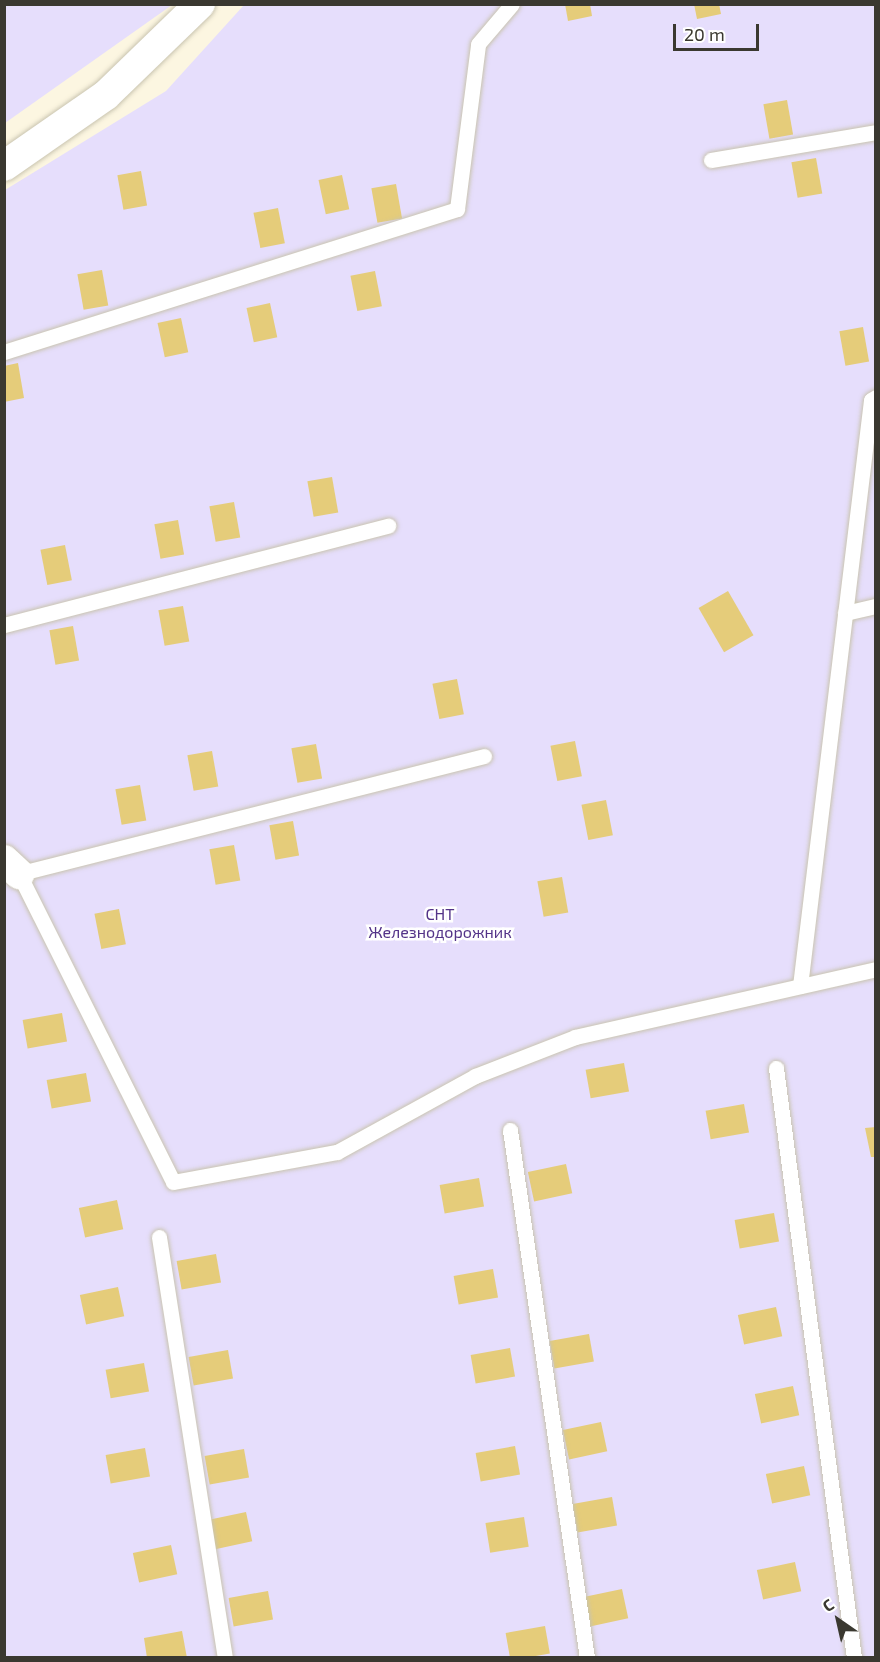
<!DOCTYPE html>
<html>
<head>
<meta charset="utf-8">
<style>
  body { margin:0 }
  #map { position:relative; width:880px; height:1662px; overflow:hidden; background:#fcf6e1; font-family:"Exo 2",sans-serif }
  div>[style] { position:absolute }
  .green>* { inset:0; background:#e6defc }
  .building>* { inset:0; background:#e5cc7a; transform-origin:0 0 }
  .roads { filter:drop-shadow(0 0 2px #c9c4b0) drop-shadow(0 0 2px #c9c4b0) }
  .service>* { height:15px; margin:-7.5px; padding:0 7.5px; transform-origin:7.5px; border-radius:7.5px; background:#fff }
  .minor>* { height:30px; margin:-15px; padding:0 15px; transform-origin:15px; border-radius:15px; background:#fff }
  span { translate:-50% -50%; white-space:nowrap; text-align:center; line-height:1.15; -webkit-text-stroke:5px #fff; paint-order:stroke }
  .park-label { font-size:16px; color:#533388 }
  .frame { position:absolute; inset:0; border:6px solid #3a3830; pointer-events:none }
  .north { position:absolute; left:808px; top:1590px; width:60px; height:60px; -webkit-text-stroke:4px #fff; paint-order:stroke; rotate:326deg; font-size:16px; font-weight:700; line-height:24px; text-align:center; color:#3a3830 }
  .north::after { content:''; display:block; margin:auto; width:21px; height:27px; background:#3a3830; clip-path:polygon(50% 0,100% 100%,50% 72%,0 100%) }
  .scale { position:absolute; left:673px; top:24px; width:86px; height:27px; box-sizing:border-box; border:3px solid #3a3830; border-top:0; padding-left:8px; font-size:18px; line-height:21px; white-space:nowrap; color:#3a3830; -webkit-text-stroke:4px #fff; paint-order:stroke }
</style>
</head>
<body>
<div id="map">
  <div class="green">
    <div style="clip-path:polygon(5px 4px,172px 4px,172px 5px,5px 123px)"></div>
    <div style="clip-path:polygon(244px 5px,875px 5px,875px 1657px,5px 1658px,5px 190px,166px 91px)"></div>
  </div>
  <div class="building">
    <div style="clip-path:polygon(565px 4px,590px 4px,592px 16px,568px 21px)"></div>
    <div style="clip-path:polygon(694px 4px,719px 4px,721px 14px,697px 19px)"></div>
    <div style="left:787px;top:100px;width:35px;height:24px;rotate:80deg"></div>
    <div style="left:816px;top:158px;width:36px;height:25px;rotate:80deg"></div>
    <div style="left:141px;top:171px;width:35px;height:24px;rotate:80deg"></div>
    <div style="left:342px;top:175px;width:35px;height:24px;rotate:78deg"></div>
    <div style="left:396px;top:184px;width:35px;height:25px;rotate:80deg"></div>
    <div style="left:278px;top:208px;width:36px;height:25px;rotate:79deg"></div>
    <div style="left:102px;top:270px;width:36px;height:25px;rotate:80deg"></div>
    <div style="left:375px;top:271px;width:36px;height:25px;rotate:79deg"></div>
    <div style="left:270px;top:303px;width:35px;height:24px;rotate:78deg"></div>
    <div style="left:181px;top:318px;width:35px;height:24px;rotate:78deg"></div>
    <div style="left:863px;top:327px;width:35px;height:24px;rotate:80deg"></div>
    <div style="clip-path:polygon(18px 363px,24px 398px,4px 402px,4px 366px)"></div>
    <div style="left:332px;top:477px;width:36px;height:25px;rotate:80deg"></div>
    <div style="left:234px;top:502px;width:36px;height:25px;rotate:80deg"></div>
    <div style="left:178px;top:520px;width:35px;height:24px;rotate:80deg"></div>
    <div style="left:65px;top:545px;width:36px;height:25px;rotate:79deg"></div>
    <div style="left:728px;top:591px;width:51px;height:34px;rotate:60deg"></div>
    <div style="left:183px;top:606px;width:36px;height:25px;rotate:80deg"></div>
    <div style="left:73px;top:626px;width:35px;height:24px;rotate:80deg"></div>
    <div style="left:457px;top:679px;width:36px;height:25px;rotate:79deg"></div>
    <div style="left:575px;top:741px;width:36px;height:25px;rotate:79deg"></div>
    <div style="left:316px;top:744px;width:35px;height:25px;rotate:80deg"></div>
    <div style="left:212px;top:751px;width:36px;height:25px;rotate:80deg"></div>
    <div style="left:140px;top:785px;width:36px;height:25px;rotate:80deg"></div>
    <div style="left:606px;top:800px;width:36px;height:25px;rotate:79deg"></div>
    <div style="left:293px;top:821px;width:35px;height:24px;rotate:80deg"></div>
    <div style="left:234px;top:845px;width:36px;height:25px;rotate:80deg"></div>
    <div style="left:562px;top:877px;width:36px;height:25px;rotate:80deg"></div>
    <div style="left:119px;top:909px;width:36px;height:25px;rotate:79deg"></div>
    <div style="left:62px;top:1013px;width:29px;height:40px;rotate:80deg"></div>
    <div style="left:624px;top:1063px;width:29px;height:39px;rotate:80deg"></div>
    <div style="left:86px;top:1073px;width:29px;height:40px;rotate:80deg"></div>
    <div style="left:744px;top:1104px;width:29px;height:39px;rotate:80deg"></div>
    <div style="clip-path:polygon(876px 1127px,876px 1157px,871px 1157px,865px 1128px)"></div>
    <div style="left:566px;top:1164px;width:30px;height:39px;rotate:78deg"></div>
    <div style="left:479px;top:1178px;width:29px;height:40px;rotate:80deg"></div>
    <div style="left:117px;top:1200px;width:30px;height:39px;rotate:78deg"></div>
    <div style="left:774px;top:1213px;width:29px;height:40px;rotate:80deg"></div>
    <div style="left:216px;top:1254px;width:29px;height:40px;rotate:80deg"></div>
    <div style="left:493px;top:1269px;width:29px;height:40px;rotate:80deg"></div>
    <div style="left:118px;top:1287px;width:30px;height:39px;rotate:78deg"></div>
    <div style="left:776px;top:1307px;width:30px;height:39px;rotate:78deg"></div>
    <div style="left:589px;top:1334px;width:28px;height:40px;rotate:80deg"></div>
    <div style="left:510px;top:1348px;width:29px;height:40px;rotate:80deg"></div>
    <div style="left:228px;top:1350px;width:29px;height:40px;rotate:80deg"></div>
    <div style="left:144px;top:1363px;width:29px;height:39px;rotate:80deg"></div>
    <div style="left:793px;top:1386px;width:30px;height:39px;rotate:78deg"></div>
    <div style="left:601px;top:1422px;width:30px;height:39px;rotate:78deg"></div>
    <div style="left:515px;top:1446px;width:29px;height:40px;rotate:80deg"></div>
    <div style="left:145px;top:1448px;width:29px;height:40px;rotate:80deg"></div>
    <div style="left:244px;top:1449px;width:29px;height:40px;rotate:80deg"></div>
    <div style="left:804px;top:1466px;width:30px;height:39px;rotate:78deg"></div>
    <div style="left:612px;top:1497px;width:29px;height:40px;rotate:80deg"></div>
    <div style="left:246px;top:1512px;width:30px;height:39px;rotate:78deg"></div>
    <div style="left:524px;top:1517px;width:30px;height:39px;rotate:81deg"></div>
    <div style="left:171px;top:1545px;width:30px;height:39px;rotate:78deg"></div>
    <div style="left:795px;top:1562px;width:30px;height:39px;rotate:78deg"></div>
    <div style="left:622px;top:1589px;width:30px;height:39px;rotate:78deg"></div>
    <div style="left:268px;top:1591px;width:29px;height:40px;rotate:80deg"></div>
    <div style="left:545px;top:1626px;width:28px;height:40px;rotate:80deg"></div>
    <div style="clip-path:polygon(182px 1631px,187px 1658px,147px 1658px,144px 1638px)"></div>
  </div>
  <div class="roads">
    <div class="service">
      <div style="left:711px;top:160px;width:167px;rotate:-9.6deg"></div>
      <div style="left:4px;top:352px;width:475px;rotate:-17.5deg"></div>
      <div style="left:457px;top:209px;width:166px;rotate:-82.7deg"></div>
      <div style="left:478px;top:44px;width:52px;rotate:-49.6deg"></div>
      <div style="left:845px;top:613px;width:32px;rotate:-13deg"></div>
      <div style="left:4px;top:625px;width:397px;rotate:-14.5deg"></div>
      <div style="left:484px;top:756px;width:480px;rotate:165.8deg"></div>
      <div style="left:19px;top:874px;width:344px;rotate:63.4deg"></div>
      <div style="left:173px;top:1182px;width:167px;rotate:-10.4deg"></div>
      <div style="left:337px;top:1152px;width:158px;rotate:-28.8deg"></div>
      <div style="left:475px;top:1076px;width:107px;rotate:-21.3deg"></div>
      <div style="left:575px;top:1037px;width:309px;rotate:-12.7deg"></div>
      <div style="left:800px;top:986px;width:590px;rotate:-83.09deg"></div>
      <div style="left:871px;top:400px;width:6px;rotate:-31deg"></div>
      <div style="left:776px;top:1068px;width:595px;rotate:82.47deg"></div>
      <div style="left:510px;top:1130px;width:534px;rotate:81.7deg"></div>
      <div style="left:159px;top:1237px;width:426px;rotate:81.1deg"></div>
    </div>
    <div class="minor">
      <div style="left:4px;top:166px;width:124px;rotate:-34.8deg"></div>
      <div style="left:106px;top:95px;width:131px;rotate:-44.1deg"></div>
      <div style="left:4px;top:860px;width:21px;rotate:43deg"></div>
    </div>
  </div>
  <div class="park-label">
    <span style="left:440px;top:923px">СНТ<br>Железнодорожник</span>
  </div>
  <div class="frame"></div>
  <div class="north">С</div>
  <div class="scale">20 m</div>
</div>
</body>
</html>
